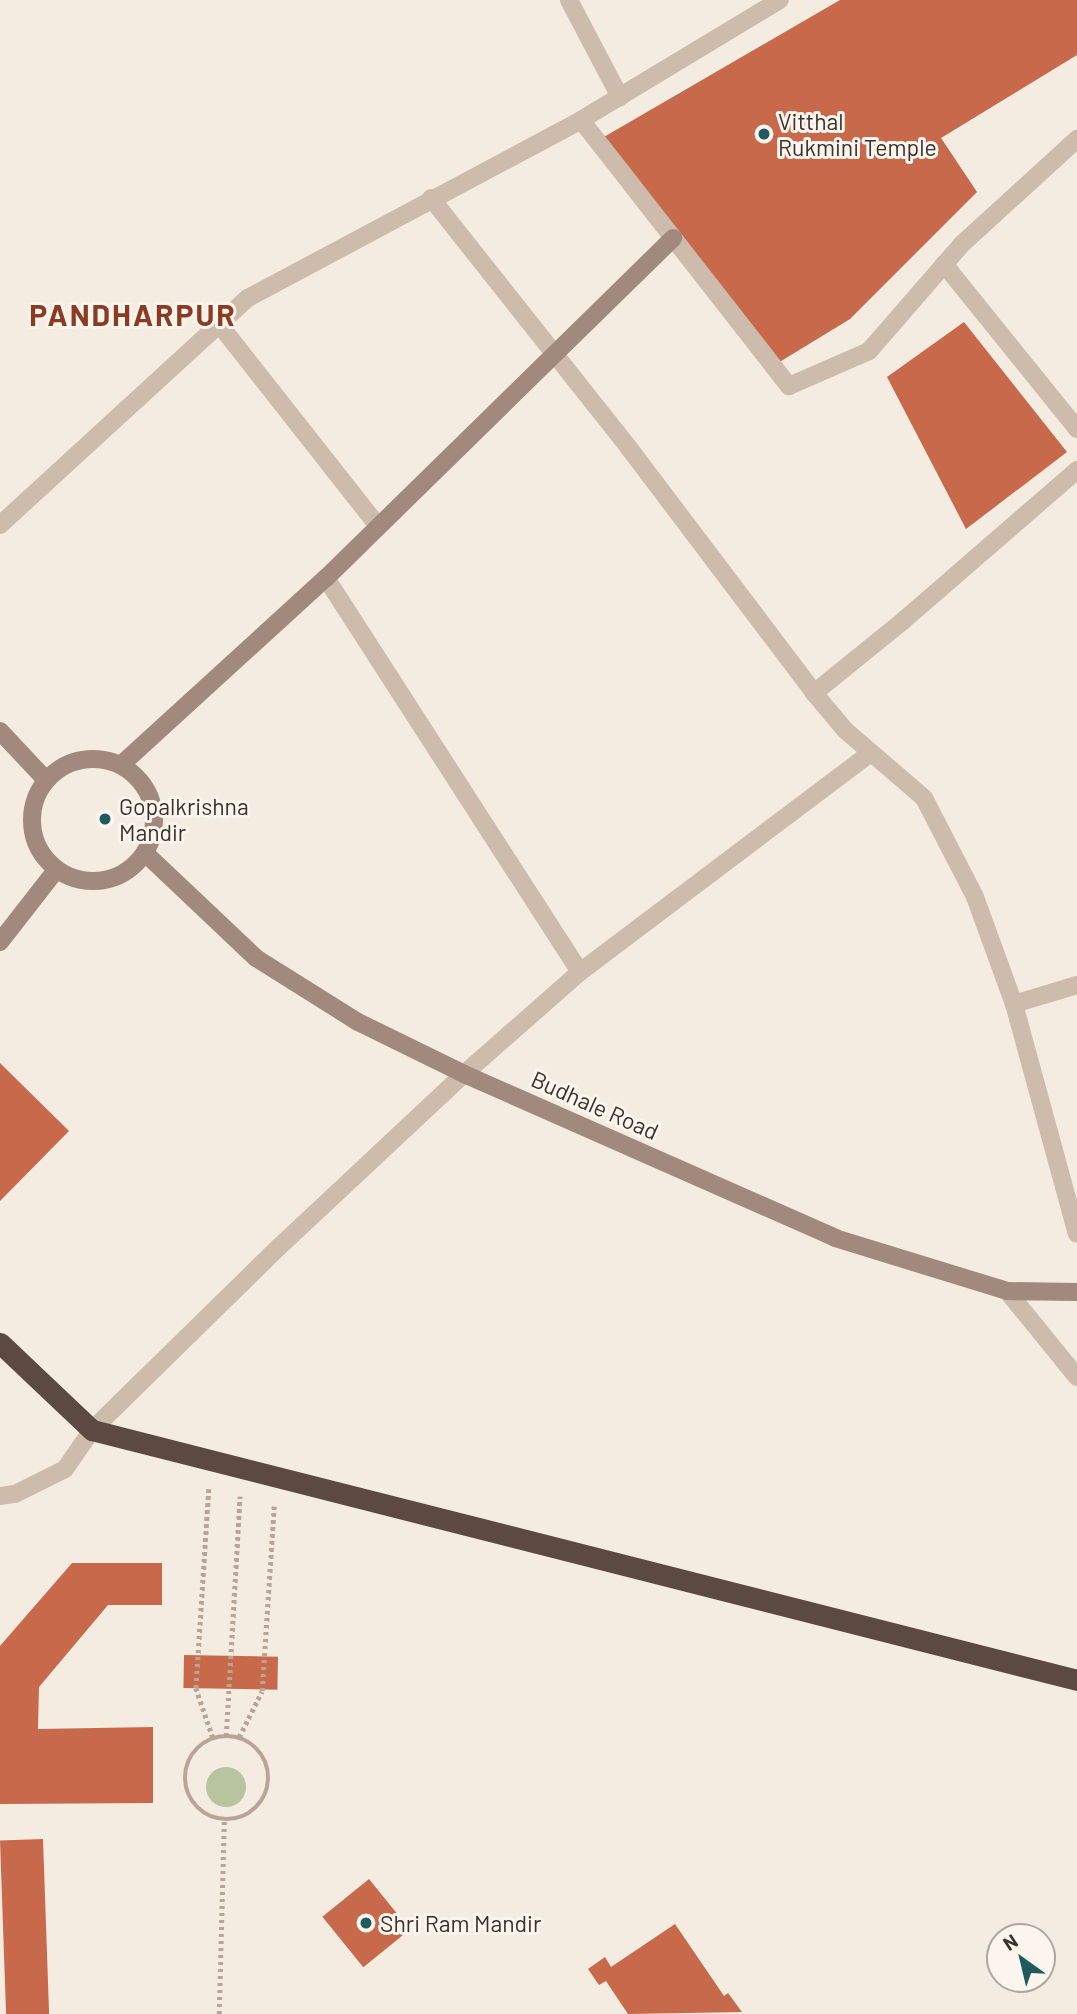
<!DOCTYPE html>
<html>
<head>
<meta charset="utf-8">
<style>
  body { margin:0 }
  #map { position:relative; width:1077px; height:2014px; overflow:hidden; background:#f4ebe1; font-family:Barlow,sans-serif }
  div>[style] { position:absolute }
  .green>* { inset:0; background:#b8c4a0 }
  .round { border-radius:50% }
  .building>* { inset:0; background:#c8694b; transform-origin:0 0 }
  .path>* { height:4.5px; margin-top:-2.25px; transform-origin:0; background:repeating-linear-gradient(90deg,#b9a596 0 3.5px,transparent 0 7px) }
  .path>.ring { margin:-2.25px; padding:0; box-sizing:content-box; background:none; border:4.5px solid #b9a596; border-radius:50% }
  .street>* { height:18px; margin:-9px; padding:0 9px; transform-origin:9px; border-radius:9px; background:#cdbbac }
  .secondary>* { height:18px; margin:-9px; padding:0 9px; transform-origin:9px; border-radius:9px; background:#a18a7d }
  .secondary>.ring { margin:-9px; padding:0; box-sizing:content-box; background:none; border:18px solid #a18a7d; border-radius:50% }
  .highway>* { height:21px; margin:-10.5px; padding:0 10.5px; transform-origin:10.5px; border-radius:10.5px; background:#5c4a42 }
  .dots>* { width:19px; height:19px; translate:-50% -50%; box-sizing:border-box; border:4px solid #fbf5ee; border-radius:50% }
  span { translate:-50% -50%; white-space:nowrap; text-align:center; line-height:1.15; -webkit-text-stroke:6px #fbf5ee; paint-order:stroke }
  .poi-label { font-size:23px; color:#3b302b }
  .left { translate:0 -50%; text-align:left }
  .street-label { font-size:23px; color:#3b302b }
  .district-label { font-size:30px; color:#8c3b22; font-weight:700; letter-spacing:2px }
  .north { position:absolute; left:986px; top:1923px; width:70px; height:70px; box-sizing:border-box; background:#fbf5ee; border:2px solid #aea6a0; border-radius:50%; rotate:326deg; font-size:19px; font-weight:700; line-height:28px; text-align:center; color:#3b302b }
  .north::after { content:''; display:block; margin:auto; width:24px; height:32px; background:#1f5a5e; clip-path:polygon(50% 0,100% 100%,50% 72%,0 100%) }
</style>
</head>
<body>
<div id="map">
  <div class="green">
    <div class="round" style="left:206px;top:1767px;width:40px;height:40px"></div>
  </div>
  <div class="building">
    <div style="clip-path:polygon(840px 0,1077px 0,1077px 55px,941px 138px,977px 192px,850px 319px,773px 366px,597px 141px)"></div>
    <div style="clip-path:polygon(964px 322px,1067px 452px,966px 529px,887px 377px)"></div>
    <div style="clip-path:polygon(0 1063px,69px 1131px,0 1201px)"></div>
    <div style="clip-path:polygon(72px 1563px,162px 1563px,162px 1605px,108px 1605px,39px 1687px,38px 1729px,153px 1727px,153px 1803px,0 1804px,0 1646px)"></div>
    <div style="left:184px;top:1655px;width:94px;height:33px;rotate:1deg"></div>
    <div style="left:43px;top:1839px;width:175px;height:43px;rotate:88deg"></div>
    <div style="left:369px;top:1879px;width:65px;height:60px;rotate:51deg"></div>
    <div style="clip-path:polygon(675px 1924px,724px 1996px,728px 1993px,742px 2012px,628px 2014px,606px 1981px,599px 1985px,588px 1969px,605px 1957px,611px 1967px)"></div>
  </div>
  <div class="path">
    <div style="left:209px;top:1489px;width:199px;rotate:93.7deg"></div>
    <div style="left:196px;top:1688px;width:53px;rotate:71.2deg"></div>
    <div class="ring" style="left:185px;top:1736px;width:79.5px;height:79.5px"></div>
    <div style="left:226px;top:1736px;width:240px;rotate:-86.7deg"></div>
    <div style="left:239px;top:1737px;width:51px;rotate:-63.4deg"></div>
    <div style="left:262px;top:1691px;width:185px;rotate:-86.3deg"></div>
    <div style="left:219px;top:2014px;width:193px;rotate:-88.5deg"></div>
  </div>
  <div class="street">
    <div style="left:569px;top:0;width:110px;rotate:62.3deg"></div>
    <div style="left:581px;top:120px;width:338px;rotate:52deg"></div>
    <div style="left:789px;top:386px;width:87px;rotate:-23.6deg"></div>
    <div style="left:869px;top:351px;width:142px;rotate:-49deg"></div>
    <div style="left:962px;top:244px;width:156px;rotate:-42.4deg"></div>
    <div style="left:431px;top:198px;width:319px;rotate:51.6deg"></div>
    <div style="left:629px;top:448px;width:307px;rotate:52.9deg"></div>
    <div style="left:814px;top:693px;width:48px;rotate:50deg"></div>
    <div style="left:845px;top:730px;width:104px;rotate:40.7deg"></div>
    <div style="left:924px;top:798px;width:111px;rotate:62.7deg"></div>
    <div style="left:975px;top:897px;width:114px;rotate:70deg"></div>
    <div style="left:1014px;top:1004px;width:238px;rotate:74.7deg"></div>
    <div style="left:944px;top:264px;width:212px;rotate:51.1deg"></div>
    <div style="left:219px;top:324px;width:258px;rotate:51.8deg"></div>
    <div style="left:0;top:525px;width:336px;rotate:-42.5deg"></div>
    <div style="left:248px;top:298px;width:378px;rotate:-28.1deg"></div>
    <div style="left:581px;top:120px;width:232px;rotate:-31.1deg"></div>
    <div style="left:326px;top:578px;width:469px;rotate:57.2deg"></div>
    <div style="left:814px;top:693px;width:116px;rotate:-39deg"></div>
    <div style="left:904px;top:620px;width:229px;rotate:-40.9deg"></div>
    <div style="left:1014px;top:1004px;width:66px;rotate:-16.8deg"></div>
    <div style="left:1007px;top:1291px;width:111px;rotate:50.9deg"></div>
    <div style="left:0;top:1496px;width:15px;rotate:-8deg"></div>
    <div style="left:15px;top:1494px;width:56px;rotate:-26.6deg"></div>
    <div style="left:65px;top:1469px;width:47px;rotate:-55.3deg"></div>
    <div style="left:92px;top:1430px;width:262px;rotate:-44.4deg"></div>
    <div style="left:279px;top:1247px;width:253px;rotate:-43.1deg"></div>
    <div style="left:464px;top:1074px;width:154px;rotate:-41.3deg"></div>
    <div style="left:580px;top:972px;width:364px;rotate:-37deg"></div>
  </div>
  <div class="secondary">
    <div style="left:0;top:731px;width:67px;rotate:46.8deg"></div>
    <div class="ring" style="left:32px;top:759px;width:104px;height:104px"></div>
    <div style="left:122px;top:764px;width:276px;rotate:-42.4deg"></div>
    <div style="left:326px;top:578px;width:486px;rotate:-44.4deg"></div>
    <div style="left:145px;top:853px;width:153px;rotate:43.4deg"></div>
    <div style="left:256px;top:958px;width:120px;rotate:32.1deg"></div>
    <div style="left:358px;top:1022px;width:118px;rotate:26.1deg"></div>
    <div style="left:464px;top:1074px;width:406px;rotate:23.8deg"></div>
    <div style="left:835px;top:1238px;width:180px;rotate:17.1deg"></div>
    <div style="left:1007px;top:1291px;width:70px;rotate:0.8deg"></div>
    <div style="left:0;top:942px;width:91px;rotate:-52.1deg"></div>
  </div>
  <div class="highway">
    <div style="left:0;top:1343px;width:127px;rotate:43.4deg"></div>
    <div style="left:92px;top:1430px;width:1016px;rotate:14.24deg"></div>
  </div>
  <div class="dots">
    <div style="left:764px;top:134px;background:#1f5a5e"></div>
    <div style="left:105px;top:819px;background:#1f5a5e"></div>
    <div style="left:366px;top:1923px;background:#1f5a5e"></div>
  </div>
  <div class="poi-label">
    <span class="left" style="left:778px;top:134px">Vitthal<br>Rukmini Temple</span>
    <span class="left" style="left:119px;top:819px">Gopalkrishna<br>Mandir</span>
    <span class="left" style="left:380px;top:1923px">Shri Ram Mandir</span>
  </div>
  <div class="street-label">
    <span style="left:595px;top:1105px;rotate:24deg">Budhale Road</span>
  </div>
  <div class="district-label">
    <span style="left:133px;top:314px">PANDHARPUR</span>
  </div>
  <div class="north">N</div>
</div>
</body>
</html>
